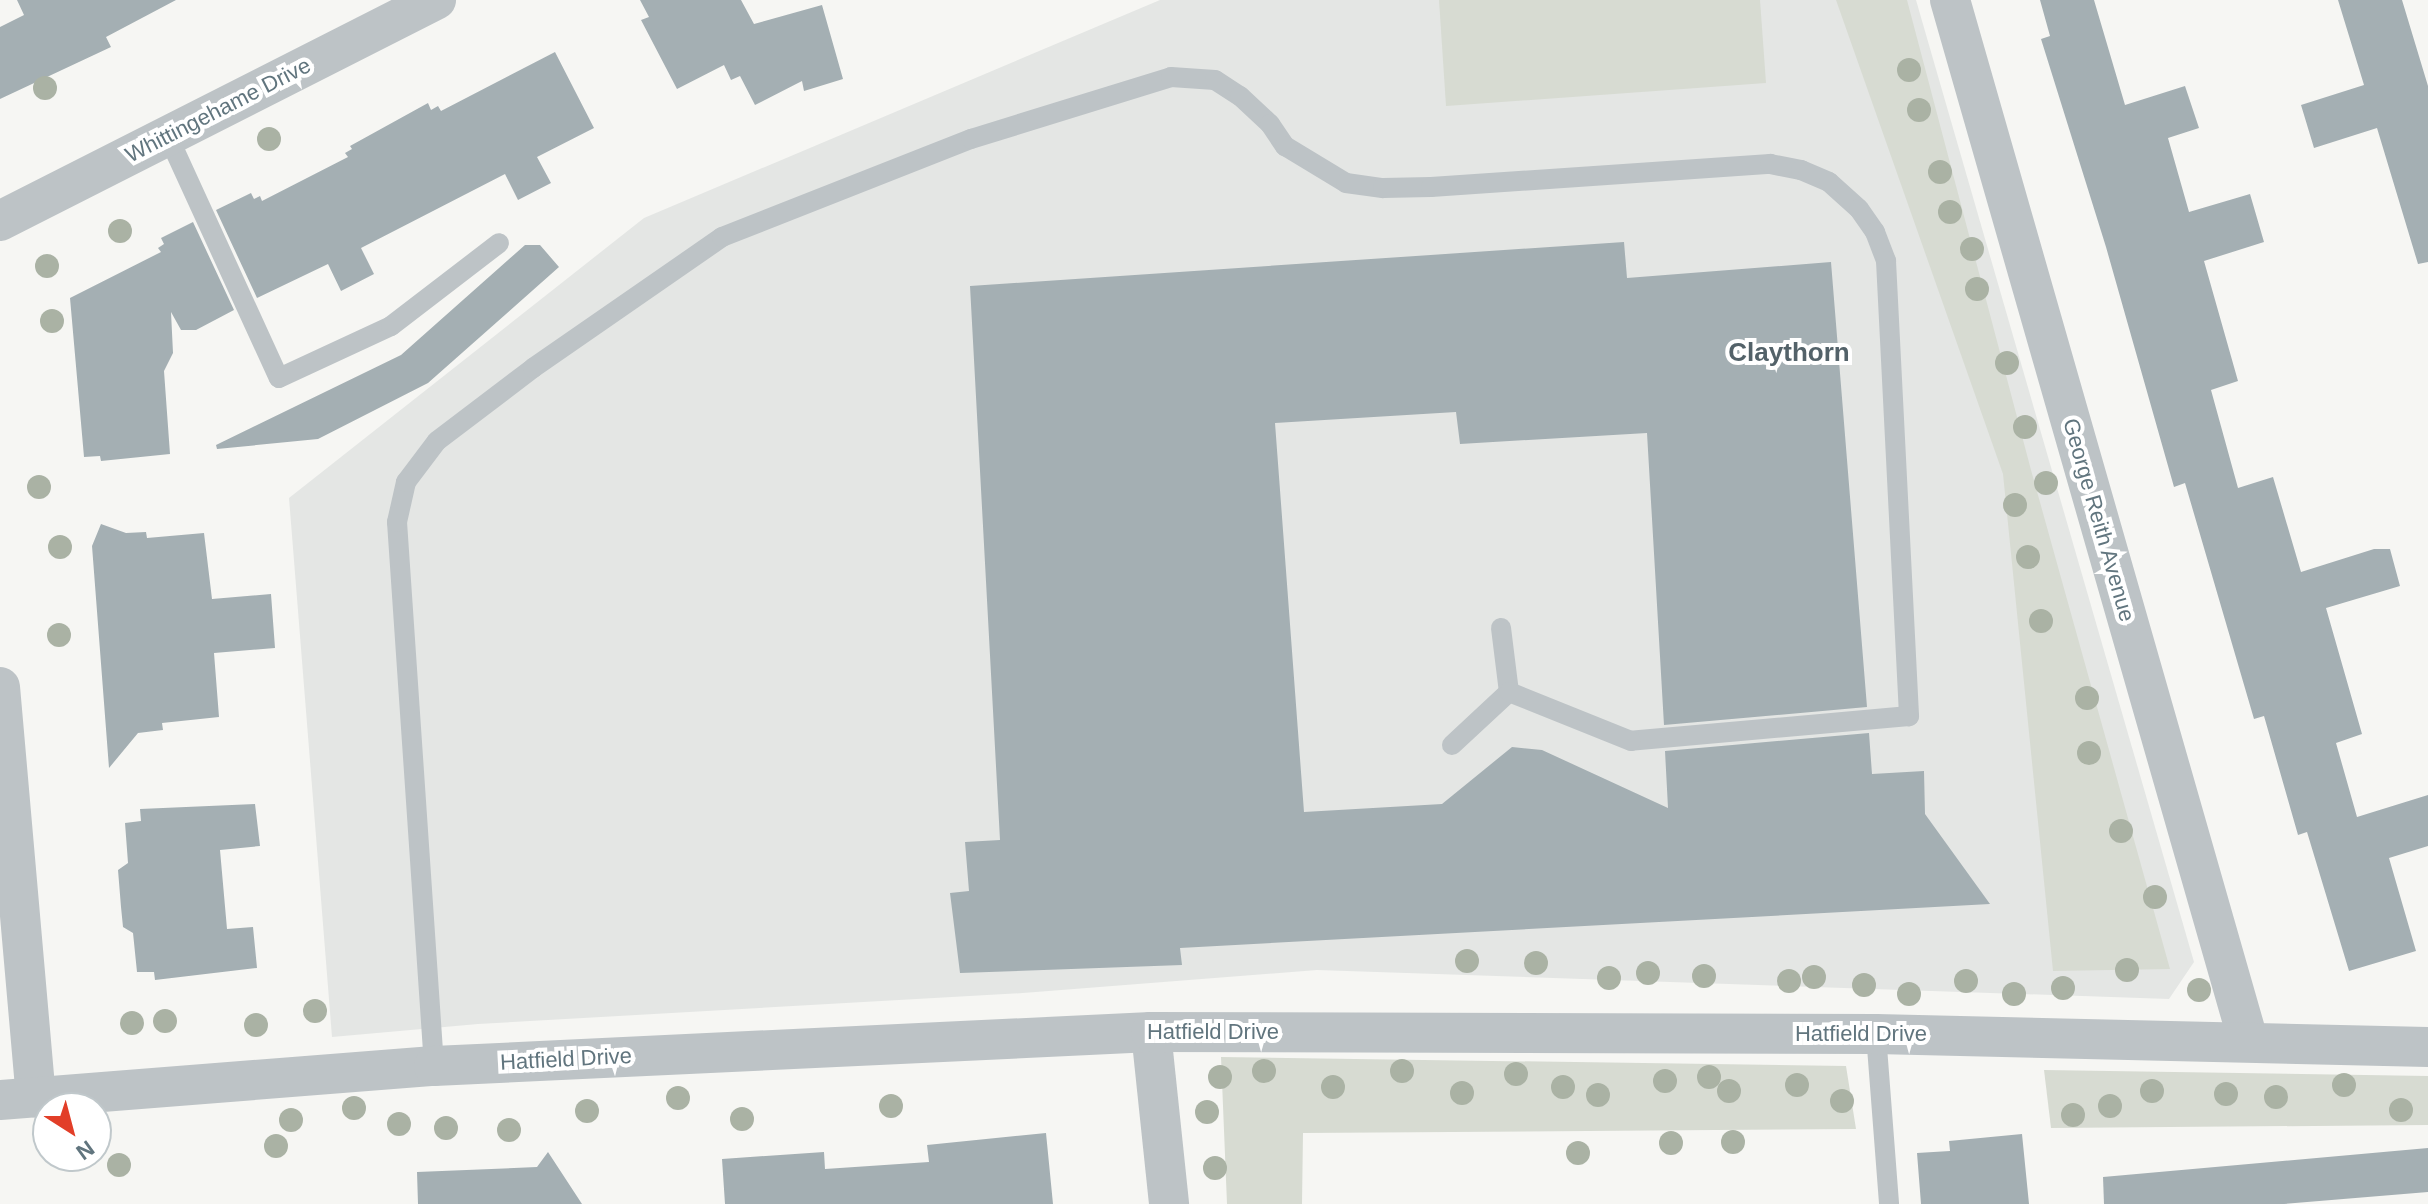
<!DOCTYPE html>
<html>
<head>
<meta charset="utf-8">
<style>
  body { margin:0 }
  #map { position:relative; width:2428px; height:1204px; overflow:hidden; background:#f6f6f3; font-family:Helvetica,sans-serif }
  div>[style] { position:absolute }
  .built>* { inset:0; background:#e4e6e4 }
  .green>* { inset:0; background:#d7dbd2 }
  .building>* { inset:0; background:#a4afb3 }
  .lane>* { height:20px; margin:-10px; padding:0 10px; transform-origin:10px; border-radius:10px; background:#bdc3c6 }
  .street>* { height:40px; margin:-20px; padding:0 20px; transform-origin:20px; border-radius:20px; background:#bdc3c6 }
  .trees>* { width:24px; height:24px; margin:-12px; border-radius:50%; background:#aab2a4 }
  span { translate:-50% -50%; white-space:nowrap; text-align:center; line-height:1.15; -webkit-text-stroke:8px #fff; paint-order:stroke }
  .street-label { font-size:22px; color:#61757e }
  .quarter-label { font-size:26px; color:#536269; font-weight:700 }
  .north { position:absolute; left:32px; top:1092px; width:80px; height:80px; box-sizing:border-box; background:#fff; border:2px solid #c0c8cb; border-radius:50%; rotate:144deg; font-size:22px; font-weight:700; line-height:32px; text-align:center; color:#61757e }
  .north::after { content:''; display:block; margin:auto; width:28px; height:36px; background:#e23e28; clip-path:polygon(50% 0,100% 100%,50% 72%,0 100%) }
</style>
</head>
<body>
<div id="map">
  <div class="built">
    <div style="clip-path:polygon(1160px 0,1916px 0,2194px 962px,2169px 999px,1317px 970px,1023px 993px,478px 1024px,332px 1037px,289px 498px,644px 218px)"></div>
  </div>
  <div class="green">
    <div style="clip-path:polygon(1439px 0,1760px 0,1766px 83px,1446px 106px)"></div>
    <div style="clip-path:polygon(1836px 0,1907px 0,2031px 470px,2170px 969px,2053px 971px,2003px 474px)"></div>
    <div style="clip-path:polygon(1221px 1057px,1846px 1066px,1856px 1129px,1303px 1133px,1302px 1204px,1227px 1204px)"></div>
    <div style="clip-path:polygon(2044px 1070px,2428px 1076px,2428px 1125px,2051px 1128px)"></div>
  </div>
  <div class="building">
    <div style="clip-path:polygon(17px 0,176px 0,106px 37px,111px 47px,0 99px,0 27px,24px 15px)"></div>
    <div style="clip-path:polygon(640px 0,741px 0,754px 24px,822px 5px,843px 79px,804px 91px,802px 81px,755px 105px,740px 76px,731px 80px,724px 65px,677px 89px,641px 20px,649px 17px)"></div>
    <div style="clip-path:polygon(2040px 0,2094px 0,2125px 105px,2185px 86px,2199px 128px,2168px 138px,2189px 212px,2250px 194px,2264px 242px,2204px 261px,2238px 381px,2211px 390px,2238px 488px,2273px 477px,2301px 572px,2374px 549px,2390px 549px,2400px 586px,2326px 608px,2362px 734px,2336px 743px,2357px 817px,2428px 795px,2428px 846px,2389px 858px,2416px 951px,2349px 971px,2307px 832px,2298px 835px,2264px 716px,2254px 719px,2185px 483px,2174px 487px,2106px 247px,2041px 39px,2050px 36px)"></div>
    <div style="clip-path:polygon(2338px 0,2402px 0,2428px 86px,2428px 262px,2418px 264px,2377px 128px,2314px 148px,2301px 105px,2364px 85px)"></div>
    <div style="clip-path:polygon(555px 52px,594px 128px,537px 157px,551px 183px,518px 200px,505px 174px,361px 248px,374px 274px,341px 291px,328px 264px,257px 298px,216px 210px,251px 193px,254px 199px,260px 196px,262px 201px,348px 157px,345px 153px,352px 149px,350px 146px,428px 103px,431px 110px,438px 106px,441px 111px)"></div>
    <div style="clip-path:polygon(193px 222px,234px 310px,196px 330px,181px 330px,171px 312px,173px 353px,164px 371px,170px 454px,101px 461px,100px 456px,84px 457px,70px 298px,161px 252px,158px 248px,164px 244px,161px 238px)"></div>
    <div style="clip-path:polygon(1624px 242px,1627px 278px,1831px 262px,1867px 707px,1664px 725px,1647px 433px,1460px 444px,1456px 412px,1275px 423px,1304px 812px,1442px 804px,1512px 747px,1542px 750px,1668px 808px,1665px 751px,1869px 733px,1872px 774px,1924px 771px,1925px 814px,1990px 904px,1180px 948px,1182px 965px,960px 973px,950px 893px,969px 891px,965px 842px,1000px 840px,970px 286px)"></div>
    <div style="clip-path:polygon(525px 245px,540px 245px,559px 267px,428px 383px,318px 439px,217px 449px,216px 445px,401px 355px)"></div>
    <div style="clip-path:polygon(101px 524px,126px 533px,146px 532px,147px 538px,204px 533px,212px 599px,271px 594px,275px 648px,214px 653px,219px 717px,162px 723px,163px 730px,138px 733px,109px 768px,92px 546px)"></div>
    <div style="clip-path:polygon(255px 804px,260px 846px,220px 850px,227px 929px,253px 927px,257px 968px,155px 980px,154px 972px,137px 972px,133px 933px,123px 927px,121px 907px,118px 870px,128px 863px,125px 823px,141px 821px,140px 809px)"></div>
    <div style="clip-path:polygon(1046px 1133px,1053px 1204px,725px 1204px,722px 1159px,824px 1152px,825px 1169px,929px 1162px,927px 1145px)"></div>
    <div style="clip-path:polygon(2022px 1134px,2029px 1204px,1921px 1204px,1917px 1153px,1950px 1151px,1949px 1141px)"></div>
    <div style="clip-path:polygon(2428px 1148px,2428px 1192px,2284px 1204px,2104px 1204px,2103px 1177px)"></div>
    <div style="clip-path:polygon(548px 1152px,582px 1204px,418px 1204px,417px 1172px,537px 1167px)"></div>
  </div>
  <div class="lane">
    <div style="left:168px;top:136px;width:266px;rotate:65.4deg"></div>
    <div style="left:279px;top:378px;width:123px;rotate:-24.9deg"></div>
    <div style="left:391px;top:326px;width:136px;rotate:-37.5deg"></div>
    <div style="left:1501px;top:628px;width:64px;rotate:82.9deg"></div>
    <div style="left:1452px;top:745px;width:78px;rotate:-42.9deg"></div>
    <div style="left:1876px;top:1034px;width:170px;rotate:85.6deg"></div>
    <div style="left:434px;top:1066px;width:545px;rotate:-93.89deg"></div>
    <div style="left:397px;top:522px;width:41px;rotate:-77.3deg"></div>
    <div style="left:406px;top:482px;width:51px;rotate:-52.9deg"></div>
    <div style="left:437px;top:441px;width:121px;rotate:-37.2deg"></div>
    <div style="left:533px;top:368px;width:230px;rotate:-34.7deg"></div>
    <div style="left:722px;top:237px;width:268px;rotate:-21.5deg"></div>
    <div style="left:971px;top:139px;width:209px;rotate:-17.2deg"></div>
    <div style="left:1171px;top:77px;width:44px;rotate:3.9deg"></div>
    <div style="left:1215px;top:80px;width:30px;rotate:33deg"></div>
    <div style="left:1240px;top:96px;width:41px;rotate:43deg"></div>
    <div style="left:1270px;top:124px;width:27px;rotate:56deg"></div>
    <div style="left:1285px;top:146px;width:71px;rotate:31.2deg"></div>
    <div style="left:1346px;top:183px;width:37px;rotate:8deg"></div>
    <div style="left:1383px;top:188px;width:48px;rotate:-1.2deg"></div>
    <div style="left:1431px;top:187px;width:340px;rotate:-3.9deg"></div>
    <div style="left:1770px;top:164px;width:32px;rotate:11deg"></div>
    <div style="left:1801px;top:170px;width:30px;rotate:23deg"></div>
    <div style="left:1829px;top:182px;width:40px;rotate:42deg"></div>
    <div style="left:1859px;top:209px;width:28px;rotate:55deg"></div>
    <div style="left:1875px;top:232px;width:31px;rotate:69deg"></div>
    <div style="left:1886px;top:261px;width:456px;rotate:87.1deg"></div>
    <div style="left:1909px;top:716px;width:279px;rotate:174.9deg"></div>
    <div style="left:1631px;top:741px;width:131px;rotate:-158.1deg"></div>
  </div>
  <div class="street">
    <div style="left:1950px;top:0;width:1082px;rotate:74.01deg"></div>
    <div style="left:0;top:221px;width:489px;rotate:-26.9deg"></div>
    <div style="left:0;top:687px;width:412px;rotate:85deg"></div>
    <div style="left:1151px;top:1032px;width:173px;rotate:84deg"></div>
    <div style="left:0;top:1100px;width:435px;rotate:-4.5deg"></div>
    <div style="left:434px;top:1066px;width:718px;rotate:-2.71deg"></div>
    <div style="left:1151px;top:1032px;width:725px;rotate:0.16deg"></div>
    <div style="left:1876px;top:1034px;width:552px;rotate:1.35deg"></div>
  </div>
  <div class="trees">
    <div style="left:1909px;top:70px"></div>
    <div style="left:45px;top:88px"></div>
    <div style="left:1919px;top:110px"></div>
    <div style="left:269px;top:139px"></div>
    <div style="left:1940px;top:172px"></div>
    <div style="left:1950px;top:212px"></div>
    <div style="left:120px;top:231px"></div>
    <div style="left:1972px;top:249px"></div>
    <div style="left:47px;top:266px"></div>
    <div style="left:1977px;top:289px"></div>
    <div style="left:52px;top:321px"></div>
    <div style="left:2007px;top:363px"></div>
    <div style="left:2025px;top:427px"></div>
    <div style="left:2046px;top:483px"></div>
    <div style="left:39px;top:487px"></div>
    <div style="left:2015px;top:505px"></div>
    <div style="left:60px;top:547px"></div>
    <div style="left:2028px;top:557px"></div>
    <div style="left:2041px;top:621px"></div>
    <div style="left:59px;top:635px"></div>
    <div style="left:2087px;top:698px"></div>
    <div style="left:2089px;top:753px"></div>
    <div style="left:2121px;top:831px"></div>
    <div style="left:2155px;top:897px"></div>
    <div style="left:1467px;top:961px"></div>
    <div style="left:1536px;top:963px"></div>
    <div style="left:2127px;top:970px"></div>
    <div style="left:1648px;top:973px"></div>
    <div style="left:1704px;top:976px"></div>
    <div style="left:1814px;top:977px"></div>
    <div style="left:1609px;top:978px"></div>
    <div style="left:1789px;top:981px"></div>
    <div style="left:1966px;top:981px"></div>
    <div style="left:1864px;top:985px"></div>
    <div style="left:2063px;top:988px"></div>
    <div style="left:2199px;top:990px"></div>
    <div style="left:1909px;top:994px"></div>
    <div style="left:2014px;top:994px"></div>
    <div style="left:315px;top:1011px"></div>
    <div style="left:165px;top:1021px"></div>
    <div style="left:132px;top:1023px"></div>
    <div style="left:256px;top:1025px"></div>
    <div style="left:1264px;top:1071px"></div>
    <div style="left:1402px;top:1071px"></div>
    <div style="left:1516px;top:1074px"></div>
    <div style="left:1220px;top:1077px"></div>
    <div style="left:1709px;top:1077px"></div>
    <div style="left:1665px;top:1081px"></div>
    <div style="left:1797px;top:1085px"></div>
    <div style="left:2344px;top:1085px"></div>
    <div style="left:1333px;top:1087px"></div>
    <div style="left:1563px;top:1087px"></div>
    <div style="left:1729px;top:1091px"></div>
    <div style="left:2152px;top:1091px"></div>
    <div style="left:1462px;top:1093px"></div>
    <div style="left:2226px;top:1094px"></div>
    <div style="left:1598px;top:1095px"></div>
    <div style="left:2276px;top:1097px"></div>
    <div style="left:678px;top:1098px"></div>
    <div style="left:1842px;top:1101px"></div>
    <div style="left:891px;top:1106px"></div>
    <div style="left:2110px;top:1106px"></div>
    <div style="left:354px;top:1108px"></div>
    <div style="left:2401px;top:1110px"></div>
    <div style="left:587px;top:1111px"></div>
    <div style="left:1207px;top:1112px"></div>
    <div style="left:2073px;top:1115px"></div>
    <div style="left:742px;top:1119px"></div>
    <div style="left:291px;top:1120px"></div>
    <div style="left:399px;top:1124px"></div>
    <div style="left:446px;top:1128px"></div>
    <div style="left:509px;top:1130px"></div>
    <div style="left:1733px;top:1142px"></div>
    <div style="left:1671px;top:1143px"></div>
    <div style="left:276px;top:1146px"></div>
    <div style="left:1578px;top:1153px"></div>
    <div style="left:119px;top:1165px"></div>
    <div style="left:1215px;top:1168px"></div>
  </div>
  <div class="street-label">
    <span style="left:218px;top:110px;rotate:-27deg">Whittingehame Drive</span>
    <span style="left:2099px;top:520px;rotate:74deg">George Reith Avenue</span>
    <span style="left:1213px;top:1032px">Hatfield Drive</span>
    <span style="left:1861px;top:1034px">Hatfield Drive</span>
    <span style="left:566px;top:1059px;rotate:-3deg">Hatfield Drive</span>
  </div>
  <div class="quarter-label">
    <span style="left:1789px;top:353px">Claythorn</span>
  </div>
  <div class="north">N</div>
</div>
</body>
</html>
